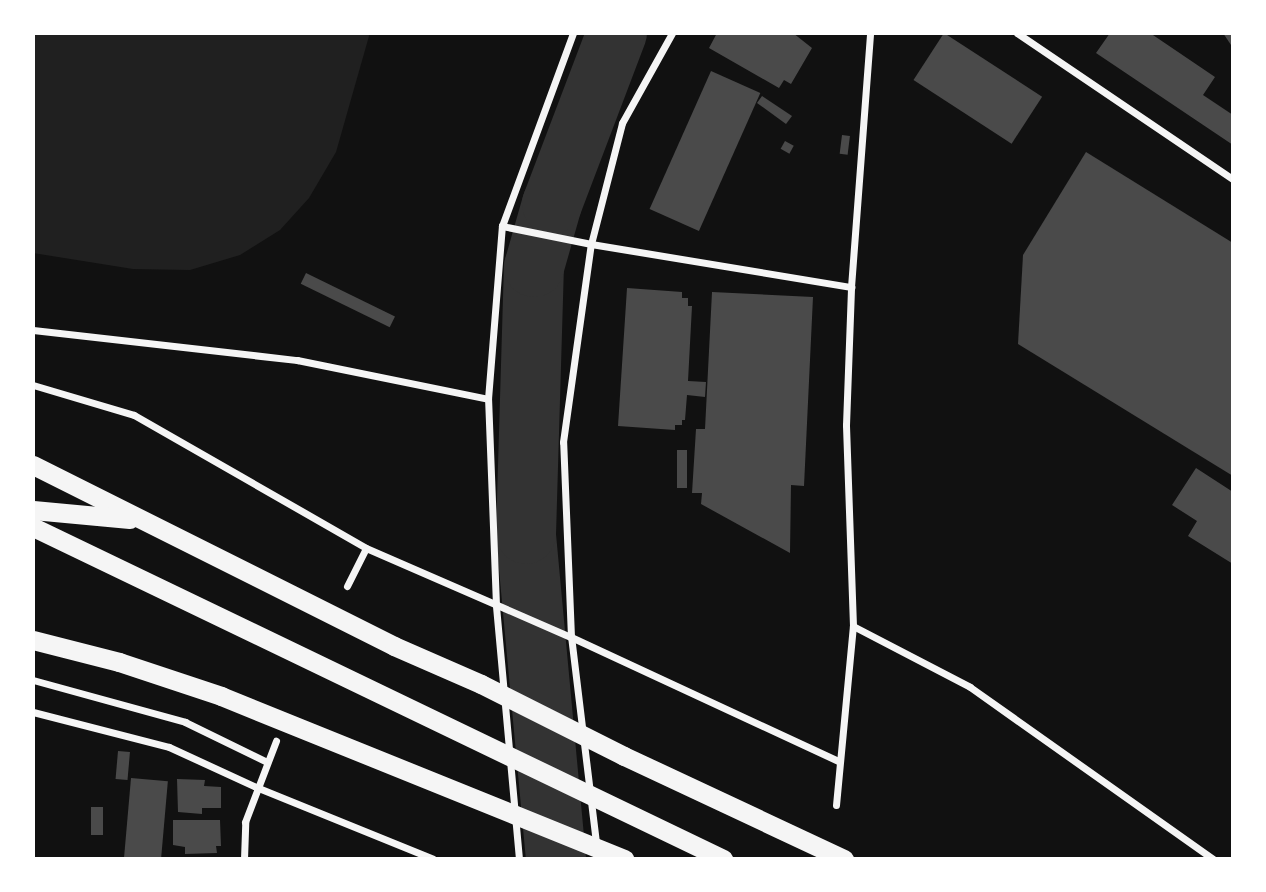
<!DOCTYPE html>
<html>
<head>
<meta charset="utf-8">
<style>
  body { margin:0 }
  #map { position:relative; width:1266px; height:892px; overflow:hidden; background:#111; font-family:"Fira Sans Condensed",sans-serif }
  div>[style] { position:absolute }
  .green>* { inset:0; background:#202020 }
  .river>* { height:60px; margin:-30px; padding:0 30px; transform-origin:30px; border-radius:30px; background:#333 }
  .building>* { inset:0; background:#4a4a4a; transform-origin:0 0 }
  .minor>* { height:7px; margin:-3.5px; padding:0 3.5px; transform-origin:3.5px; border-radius:3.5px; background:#f5f5f5 }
  .trunk>* { height:19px; margin:-9.5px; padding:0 9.5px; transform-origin:9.5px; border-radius:9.5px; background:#f5f5f5 }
  span { translate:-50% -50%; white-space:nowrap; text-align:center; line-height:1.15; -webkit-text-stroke:5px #fff; paint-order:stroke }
  .frame { position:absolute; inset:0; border:35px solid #fff; pointer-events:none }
</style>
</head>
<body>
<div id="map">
  <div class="green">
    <div style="clip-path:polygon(33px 33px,368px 33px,369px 36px,336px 152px,309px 198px,280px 230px,240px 255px,190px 270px,133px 269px,33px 253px)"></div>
  </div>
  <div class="river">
    <div style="left:556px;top:859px;width:326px;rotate:-95.3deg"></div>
    <div style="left:526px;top:534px;width:267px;rotate:-88.3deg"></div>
    <div style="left:534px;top:267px;width:66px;rotate:-74.1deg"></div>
    <div style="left:552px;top:204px;width:183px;rotate:-69.2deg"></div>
  </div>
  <div class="building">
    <div style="clip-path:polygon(717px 33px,793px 33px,812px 48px,791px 84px,784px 80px,779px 88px,709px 48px)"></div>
    <div style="left:944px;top:33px;width:117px;height:56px;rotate:33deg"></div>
    <div style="clip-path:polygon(1110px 33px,1150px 33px,1215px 77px,1203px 95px,1233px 115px,1233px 145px,1096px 53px)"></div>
    <div style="clip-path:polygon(1223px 33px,1233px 33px,1233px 48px)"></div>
    <div style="left:711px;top:71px;width:54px;height:151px;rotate:24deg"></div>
    <div style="clip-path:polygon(762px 96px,792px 116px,786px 124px,757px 103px)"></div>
    <div style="left:842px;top:135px;width:8px;height:19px;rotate:7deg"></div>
    <div style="left:785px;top:141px;width:10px;height:9px;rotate:29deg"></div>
    <div style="clip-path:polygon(1086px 152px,1233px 243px,1233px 476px,1018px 344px,1023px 255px)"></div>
    <div style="left:306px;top:273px;width:99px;height:12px;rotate:26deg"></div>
    <div style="clip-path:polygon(627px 288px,682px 292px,682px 298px,688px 298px,688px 306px,692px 306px,688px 381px,706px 382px,705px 397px,687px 395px,685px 420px,682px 420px,682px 425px,675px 425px,675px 430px,618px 426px)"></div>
    <div style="clip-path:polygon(712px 292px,813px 297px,804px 486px,791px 485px,790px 553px,701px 504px,702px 493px,692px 493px,696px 429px,705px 429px)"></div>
    <div style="left:677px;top:450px;width:10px;height:38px"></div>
    <div style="clip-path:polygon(1196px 468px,1233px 492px,1233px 564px,1188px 536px,1197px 521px,1172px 505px)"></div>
    <div style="left:118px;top:751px;width:12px;height:28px;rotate:5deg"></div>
    <div style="left:131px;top:778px;width:37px;height:81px;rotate:5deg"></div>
    <div style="clip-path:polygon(177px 779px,205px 780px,204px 786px,221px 787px,221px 808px,202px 808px,202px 814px,178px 812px)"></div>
    <div style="left:91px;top:807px;width:12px;height:28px"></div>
    <div style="clip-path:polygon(173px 820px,220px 820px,221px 846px,216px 846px,217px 853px,185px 854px,185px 847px,173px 845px)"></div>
  </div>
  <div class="minor">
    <div style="left:1017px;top:33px;width:261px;rotate:34.1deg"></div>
    <div style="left:502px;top:226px;width:91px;rotate:11.4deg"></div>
    <div style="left:591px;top:244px;width:264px;rotate:9.4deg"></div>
    <div style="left:33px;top:330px;width:266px;rotate:6.5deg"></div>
    <div style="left:297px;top:360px;width:195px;rotate:11.5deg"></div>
    <div style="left:33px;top:385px;width:105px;rotate:16.5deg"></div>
    <div style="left:134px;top:415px;width:267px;rotate:29.8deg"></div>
    <div style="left:366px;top:548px;width:223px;rotate:23.5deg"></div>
    <div style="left:571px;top:637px;width:294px;rotate:24.9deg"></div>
    <div style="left:347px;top:586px;width:42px;rotate:-63.4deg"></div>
    <div style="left:853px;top:626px;width:132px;rotate:27.5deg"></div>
    <div style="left:970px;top:687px;width:298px;rotate:35.3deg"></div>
    <div style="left:33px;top:680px;width:158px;rotate:15.4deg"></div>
    <div style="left:185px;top:722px;width:91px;rotate:26deg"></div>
    <div style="left:33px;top:712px;width:140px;rotate:14.4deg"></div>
    <div style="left:169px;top:747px;width:96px;rotate:24.7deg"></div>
    <div style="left:256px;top:787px;width:191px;rotate:22.1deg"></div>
    <div style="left:836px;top:805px;width:180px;rotate:-84.6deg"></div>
    <div style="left:853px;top:626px;width:201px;rotate:-92deg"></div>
    <div style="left:846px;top:425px;width:138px;rotate:-87.9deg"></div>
    <div style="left:851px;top:287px;width:255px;rotate:-85.7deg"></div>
    <div style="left:244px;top:859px;width:37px;rotate:-88deg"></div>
    <div style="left:245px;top:822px;width:87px;rotate:-69.1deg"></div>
    <div style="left:519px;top:859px;width:255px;rotate:-95.2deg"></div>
    <div style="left:496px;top:605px;width:206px;rotate:-92.2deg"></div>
    <div style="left:488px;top:399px;width:174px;rotate:-85.4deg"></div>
    <div style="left:502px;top:226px;width:206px;rotate:-69.8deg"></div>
    <div style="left:598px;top:859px;width:224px;rotate:-96.9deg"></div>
    <div style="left:571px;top:637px;width:195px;rotate:-92.3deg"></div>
    <div style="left:563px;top:442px;width:200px;rotate:-82deg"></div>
    <div style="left:591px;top:244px;width:125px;rotate:-75.6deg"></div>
    <div style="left:622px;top:123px;width:103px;rotate:-60.9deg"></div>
  </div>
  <div class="trunk">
    <div style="left:33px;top:465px;width:404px;rotate:26.6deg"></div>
    <div style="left:394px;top:646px;width:95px;rotate:23.6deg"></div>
    <div style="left:481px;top:684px;width:160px;rotate:26.7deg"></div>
    <div style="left:624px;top:756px;width:243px;rotate:25.1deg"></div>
    <div style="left:33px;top:510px;width:97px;rotate:5.3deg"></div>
    <div style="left:33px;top:527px;width:766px;rotate:25.69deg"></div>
    <div style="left:33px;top:640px;width:89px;rotate:14.3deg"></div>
    <div style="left:119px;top:662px;width:108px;rotate:18.4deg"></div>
    <div style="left:221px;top:696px;width:435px;rotate:22deg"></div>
  </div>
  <div class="frame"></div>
</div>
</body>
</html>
